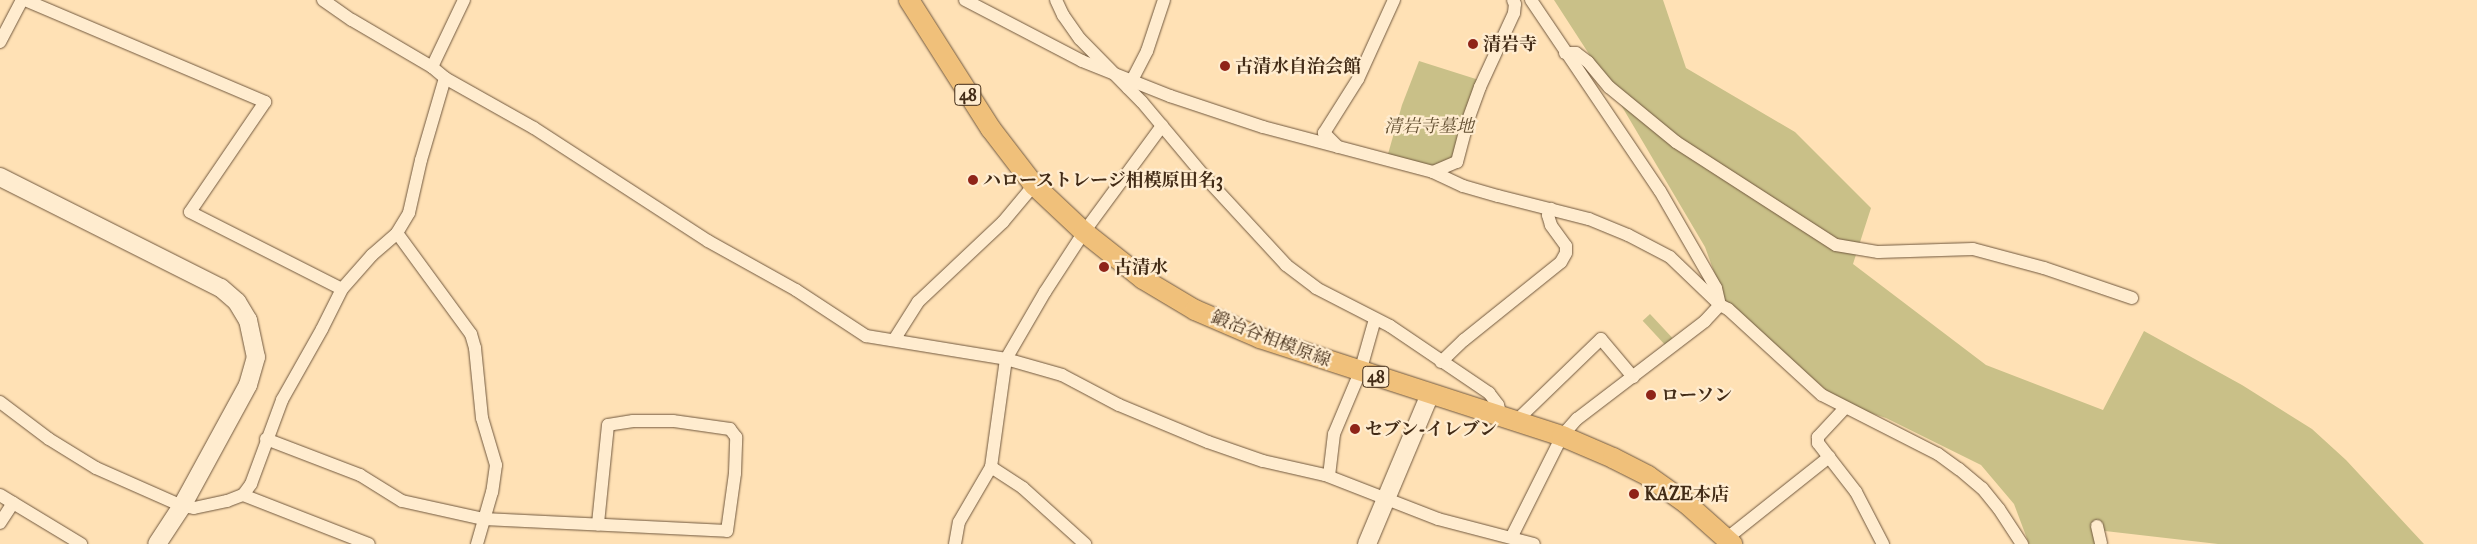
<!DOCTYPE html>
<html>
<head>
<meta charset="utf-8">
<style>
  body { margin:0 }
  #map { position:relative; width:2477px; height:544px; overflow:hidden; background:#ffe1b5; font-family:"IM FELL Great Primer","Noto Serif JP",serif }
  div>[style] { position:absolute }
  .green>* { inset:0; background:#c9c088; transform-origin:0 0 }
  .roads { filter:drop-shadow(0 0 1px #71583e) drop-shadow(0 0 1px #71583e) }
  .street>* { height:12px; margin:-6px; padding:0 6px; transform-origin:6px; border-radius:6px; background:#ffeccf }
  .secondary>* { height:18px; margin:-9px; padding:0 9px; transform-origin:9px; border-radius:9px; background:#ffeccf }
  .primary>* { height:20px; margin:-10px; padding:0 10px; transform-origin:10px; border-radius:10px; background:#f0c07a }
  .dots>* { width:14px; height:14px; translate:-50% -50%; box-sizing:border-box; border:2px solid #ffeccf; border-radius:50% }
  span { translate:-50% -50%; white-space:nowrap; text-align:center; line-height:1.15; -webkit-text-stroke:4.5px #ffeccf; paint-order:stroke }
  .shield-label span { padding:1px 4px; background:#ffeccf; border:1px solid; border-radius:4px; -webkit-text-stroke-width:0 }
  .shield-label { font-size:16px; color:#422b16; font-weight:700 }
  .poi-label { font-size:18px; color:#422b16; font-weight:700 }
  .left { translate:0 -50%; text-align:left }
  .park-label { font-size:18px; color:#645032; font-style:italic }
  .street-label { font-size:18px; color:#422b16 }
</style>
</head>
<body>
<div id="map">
  <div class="green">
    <div style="clip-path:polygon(1554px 0,1663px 0,1686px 68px,1795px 132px,1871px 208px,1853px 264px,1986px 365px,2103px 410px,2144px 331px,2242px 385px,2312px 429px,2346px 460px,2424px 544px,2218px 544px,2105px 531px,2106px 544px,2029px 544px,2014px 504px,1981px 465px,1886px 418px,1842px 404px,1725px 302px,1705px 247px,1611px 88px)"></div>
    <div style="clip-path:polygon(1419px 61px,1479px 80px,1455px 156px,1446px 164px,1427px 166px,1388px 154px,1402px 105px)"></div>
    <div style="left:1650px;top:314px;width:35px;height:10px;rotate:47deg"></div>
  </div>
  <div class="roads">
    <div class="street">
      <div style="left:25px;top:0;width:261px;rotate:23deg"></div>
      <div style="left:265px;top:102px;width:133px;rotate:124.3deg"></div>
      <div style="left:190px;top:212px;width:170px;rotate:26.9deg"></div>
      <div style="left:323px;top:0;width:35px;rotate:35deg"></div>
      <div style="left:352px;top:20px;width:93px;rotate:30.4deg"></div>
      <div style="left:432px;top:67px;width:17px;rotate:40deg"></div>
      <div style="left:445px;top:78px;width:102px;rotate:29.3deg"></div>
      <div style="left:534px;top:128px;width:207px;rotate:33deg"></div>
      <div style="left:708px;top:241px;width:101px;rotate:29.1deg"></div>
      <div style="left:796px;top:290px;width:84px;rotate:33.3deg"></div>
      <div style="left:866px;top:336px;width:142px;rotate:9.3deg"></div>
      <div style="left:1006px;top:359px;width:58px;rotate:15.9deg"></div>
      <div style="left:1062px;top:375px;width:64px;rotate:27.8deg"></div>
      <div style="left:1119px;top:405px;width:96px;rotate:22.6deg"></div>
      <div style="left:1208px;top:442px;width:58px;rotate:19.1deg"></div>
      <div style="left:1263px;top:461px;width:64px;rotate:12.7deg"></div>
      <div style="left:1325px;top:475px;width:121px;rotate:21.3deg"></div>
      <div style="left:1438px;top:519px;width:99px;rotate:14.6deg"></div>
      <div style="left:965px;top:0;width:132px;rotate:27.5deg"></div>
      <div style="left:1082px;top:61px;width:95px;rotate:21.7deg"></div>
      <div style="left:1170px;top:96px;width:98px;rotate:18.4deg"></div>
      <div style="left:1263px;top:127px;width:176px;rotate:14.8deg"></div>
      <div style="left:1433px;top:172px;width:33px;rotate:25deg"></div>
      <div style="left:1463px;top:186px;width:36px;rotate:16deg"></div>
      <div style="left:1498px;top:196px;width:94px;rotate:14.2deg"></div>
      <div style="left:1589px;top:219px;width:42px;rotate:22.3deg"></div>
      <div style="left:1628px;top:235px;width:47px;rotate:27.6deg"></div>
      <div style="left:1670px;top:257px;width:69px;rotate:43.8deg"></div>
      <div style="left:1720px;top:305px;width:9px;rotate:27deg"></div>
      <div style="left:1728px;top:309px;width:127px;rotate:42.5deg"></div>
      <div style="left:1822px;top:395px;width:130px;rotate:27deg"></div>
      <div style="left:1938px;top:454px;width:26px;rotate:36deg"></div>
      <div style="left:1959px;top:469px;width:30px;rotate:40deg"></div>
      <div style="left:1982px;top:488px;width:27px;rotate:51deg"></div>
      <div style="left:1999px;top:509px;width:42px;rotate:56.7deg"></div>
      <div style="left:1056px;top:0;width:17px;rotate:65deg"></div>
      <div style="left:1063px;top:15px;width:29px;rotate:55deg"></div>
      <div style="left:1080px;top:39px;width:88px;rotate:45.5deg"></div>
      <div style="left:1142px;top:102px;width:97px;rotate:50deg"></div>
      <div style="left:1204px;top:176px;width:121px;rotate:47.3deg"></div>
      <div style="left:1286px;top:265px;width:38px;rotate:37deg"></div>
      <div style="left:1316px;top:288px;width:83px;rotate:27.2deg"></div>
      <div style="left:1390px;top:326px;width:120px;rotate:34.1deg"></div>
      <div style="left:1489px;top:393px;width:15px;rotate:53deg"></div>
      <div style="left:1498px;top:405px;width:11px;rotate:75deg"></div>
      <div style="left:1531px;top:0;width:230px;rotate:56deg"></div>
      <div style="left:1660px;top:191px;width:112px;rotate:60deg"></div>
      <div style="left:1716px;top:288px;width:17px;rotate:77deg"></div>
      <div style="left:0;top:42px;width:47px;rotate:-62.4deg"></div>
      <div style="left:1565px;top:53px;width:11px"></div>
      <div style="left:1576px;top:53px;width:15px;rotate:37deg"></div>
      <div style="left:1588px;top:62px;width:33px;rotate:50deg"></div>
      <div style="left:1609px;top:87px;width:87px;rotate:39.4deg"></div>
      <div style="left:1676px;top:142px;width:190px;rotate:32.8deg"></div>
      <div style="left:1836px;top:245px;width:43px;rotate:9.5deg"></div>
      <div style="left:1878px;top:252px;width:95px;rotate:-1.8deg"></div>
      <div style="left:1973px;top:249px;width:73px;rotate:15deg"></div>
      <div style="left:2044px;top:268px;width:93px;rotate:18.8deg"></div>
      <div style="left:432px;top:67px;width:74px;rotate:-64.5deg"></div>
      <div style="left:445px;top:78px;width:85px;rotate:106.3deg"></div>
      <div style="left:421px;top:160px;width:54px;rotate:102.8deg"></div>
      <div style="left:409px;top:213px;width:23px;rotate:121deg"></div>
      <div style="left:397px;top:233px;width:125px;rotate:53.8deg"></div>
      <div style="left:471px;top:334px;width:15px;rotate:74deg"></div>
      <div style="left:475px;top:348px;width:70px;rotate:84.3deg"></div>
      <div style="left:482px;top:418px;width:49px;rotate:73.4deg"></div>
      <div style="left:496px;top:465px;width:27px;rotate:98deg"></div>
      <div style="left:492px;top:492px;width:54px;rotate:106.1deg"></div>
      <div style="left:1128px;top:88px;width:42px;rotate:-62.8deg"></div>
      <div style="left:1147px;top:51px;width:54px;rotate:-71.6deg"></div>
      <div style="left:1338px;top:147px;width:20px;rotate:-135deg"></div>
      <div style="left:1324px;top:133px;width:64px;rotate:-57.8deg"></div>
      <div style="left:1358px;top:79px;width:87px;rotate:-65.5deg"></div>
      <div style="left:1433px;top:172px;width:26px;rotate:-23deg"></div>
      <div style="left:1457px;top:162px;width:43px;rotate:-75.3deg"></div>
      <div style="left:1468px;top:120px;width:35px;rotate:-70deg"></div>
      <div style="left:1480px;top:87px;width:81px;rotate:-65.3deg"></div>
      <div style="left:1514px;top:13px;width:9px;rotate:-84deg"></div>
      <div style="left:1515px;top:4px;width:4px;rotate:-117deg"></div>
      <div style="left:894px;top:340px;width:45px;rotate:-57.7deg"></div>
      <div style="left:918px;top:302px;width:117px;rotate:-43.3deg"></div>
      <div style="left:1003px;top:222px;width:48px;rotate:-50deg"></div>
      <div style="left:1441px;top:362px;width:32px;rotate:-44deg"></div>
      <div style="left:1464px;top:340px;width:124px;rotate:-38.8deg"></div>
      <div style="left:1561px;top:262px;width:10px;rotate:-61deg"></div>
      <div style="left:1566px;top:253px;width:7px;rotate:-90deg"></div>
      <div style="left:1566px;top:246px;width:26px;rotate:-126deg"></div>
      <div style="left:1551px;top:225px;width:10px;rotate:-107deg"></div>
      <div style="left:1548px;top:215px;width:7px;rotate:-63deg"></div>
      <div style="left:0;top:402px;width:61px;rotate:37.1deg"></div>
      <div style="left:49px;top:439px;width:55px;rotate:31.7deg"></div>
      <div style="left:96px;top:468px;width:94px;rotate:23.8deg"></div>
      <div style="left:182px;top:506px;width:12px;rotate:9deg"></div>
      <div style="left:194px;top:508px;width:34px;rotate:-12deg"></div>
      <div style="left:227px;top:501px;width:17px;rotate:-21deg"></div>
      <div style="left:243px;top:495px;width:14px;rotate:-54deg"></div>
      <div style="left:251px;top:484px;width:90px;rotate:-69.7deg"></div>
      <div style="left:282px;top:400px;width:81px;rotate:-60.6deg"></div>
      <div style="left:322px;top:329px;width:45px;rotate:-63.4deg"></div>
      <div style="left:342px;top:289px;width:45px;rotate:-48.6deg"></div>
      <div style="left:372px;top:255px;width:33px;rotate:-41deg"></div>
      <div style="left:1845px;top:408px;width:40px;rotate:133deg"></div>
      <div style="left:1818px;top:437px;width:6px;rotate:90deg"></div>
      <div style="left:1818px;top:443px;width:62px;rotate:52.2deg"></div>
      <div style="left:1856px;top:492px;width:59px;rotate:62.6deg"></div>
      <div style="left:1516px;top:421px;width:118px;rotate:-44deg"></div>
      <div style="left:1601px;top:339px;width:50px;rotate:49.9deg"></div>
      <div style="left:266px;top:439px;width:101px;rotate:21deg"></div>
      <div style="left:360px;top:475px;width:49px;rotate:31.8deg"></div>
      <div style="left:402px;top:501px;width:84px;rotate:12.4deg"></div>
      <div style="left:484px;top:519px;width:243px;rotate:2.8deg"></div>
      <div style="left:727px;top:531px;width:59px;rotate:-82.1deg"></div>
      <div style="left:735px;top:473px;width:36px;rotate:-88deg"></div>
      <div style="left:736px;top:437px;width:10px;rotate:-127deg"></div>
      <div style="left:730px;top:429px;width:58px;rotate:-172deg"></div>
      <div style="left:673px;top:421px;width:40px;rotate:180deg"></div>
      <div style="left:633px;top:421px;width:25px;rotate:171deg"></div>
      <div style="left:608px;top:425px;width:100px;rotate:95.8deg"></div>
      <div style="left:991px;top:467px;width:38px;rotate:33deg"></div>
      <div style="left:1023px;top:488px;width:84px;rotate:42.1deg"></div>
      <div style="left:1329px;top:476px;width:42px;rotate:-83.2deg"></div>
      <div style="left:1334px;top:434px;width:67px;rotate:-67.2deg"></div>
      <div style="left:1360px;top:372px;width:55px;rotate:-74.2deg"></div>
      <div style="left:0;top:495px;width:95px;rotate:31.2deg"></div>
      <div style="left:243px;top:495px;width:135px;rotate:21.3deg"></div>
      <div style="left:0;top:523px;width:24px;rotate:-57deg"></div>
      <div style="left:2097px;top:526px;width:18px;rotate:77deg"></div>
      <div style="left:1512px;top:536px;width:112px;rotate:-63.4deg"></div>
      <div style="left:1562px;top:436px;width:23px;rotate:-49deg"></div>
      <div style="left:1577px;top:419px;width:161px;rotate:-37.4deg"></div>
      <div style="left:1705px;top:321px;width:22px;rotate:-47deg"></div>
      <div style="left:1726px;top:539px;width:132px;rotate:-38.5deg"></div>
      <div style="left:955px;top:544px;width:22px;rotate:-80deg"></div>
      <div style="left:959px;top:522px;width:64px;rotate:-59.8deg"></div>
      <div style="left:991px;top:467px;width:109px;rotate:-82.1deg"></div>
      <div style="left:1006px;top:359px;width:78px;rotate:-59.8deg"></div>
      <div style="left:1045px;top:292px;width:72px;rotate:-57deg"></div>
      <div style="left:1084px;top:232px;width:132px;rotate:-53.7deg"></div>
    </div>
    <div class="secondary">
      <div style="left:0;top:177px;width:247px;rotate:26.7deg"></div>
      <div style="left:221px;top:288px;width:21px;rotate:41deg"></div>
      <div style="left:237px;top:302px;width:21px;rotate:59deg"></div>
      <div style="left:248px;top:320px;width:38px;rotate:78deg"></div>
      <div style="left:256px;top:357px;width:29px;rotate:106deg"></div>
      <div style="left:248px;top:385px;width:138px;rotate:118.6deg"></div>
      <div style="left:182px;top:506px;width:45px;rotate:123.3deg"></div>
      <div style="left:1367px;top:544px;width:163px;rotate:-67.2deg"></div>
    </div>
    <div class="primary">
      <div style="left:909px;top:0;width:153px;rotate:57.6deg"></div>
      <div style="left:991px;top:129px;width:71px;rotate:52.5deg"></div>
      <div style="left:1034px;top:185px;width:69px;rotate:43.2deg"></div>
      <div style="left:1084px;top:232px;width:75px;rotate:38.5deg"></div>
      <div style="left:1143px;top:279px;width:61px;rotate:30.8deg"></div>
      <div style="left:1195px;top:310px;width:71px;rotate:23.3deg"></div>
      <div style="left:1260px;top:338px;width:318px;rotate:18deg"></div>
      <div style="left:1562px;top:436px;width:56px;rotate:23.3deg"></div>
      <div style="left:1613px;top:458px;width:39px;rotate:27deg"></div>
      <div style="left:1648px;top:476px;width:47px;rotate:35.4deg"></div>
      <div style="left:1686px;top:503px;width:62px;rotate:41.7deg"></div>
    </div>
  </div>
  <div class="dots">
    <div style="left:1473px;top:44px;background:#8f2418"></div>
    <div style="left:1225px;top:66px;background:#8f2418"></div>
    <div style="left:973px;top:180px;background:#8f2418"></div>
    <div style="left:1104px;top:267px;background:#8f2418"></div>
    <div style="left:1651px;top:395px;background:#8f2418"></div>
    <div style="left:1355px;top:429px;background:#8f2418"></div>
    <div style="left:1634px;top:494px;background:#8f2418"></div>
  </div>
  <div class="shield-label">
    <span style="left:968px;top:95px">48</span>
    <span style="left:1376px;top:377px">48</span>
  </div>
  <div class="poi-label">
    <span class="left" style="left:1483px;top:44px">清岩寺</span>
    <span class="left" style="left:1235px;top:66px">古清水自治会館</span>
    <span class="left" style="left:983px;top:180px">ハローストレージ相模原田名3</span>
    <span class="left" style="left:1114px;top:267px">古清水</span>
    <span class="left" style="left:1661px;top:395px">ローソン</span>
    <span class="left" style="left:1365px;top:429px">セブン-イレブン</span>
    <span class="left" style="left:1644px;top:494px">KAZE本店</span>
  </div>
  <div class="park-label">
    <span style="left:1429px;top:126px">清岩寺墓地</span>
  </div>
  <div class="street-label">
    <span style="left:1271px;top:339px;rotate:21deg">鍛冶谷相模原線</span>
  </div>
</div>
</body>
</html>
